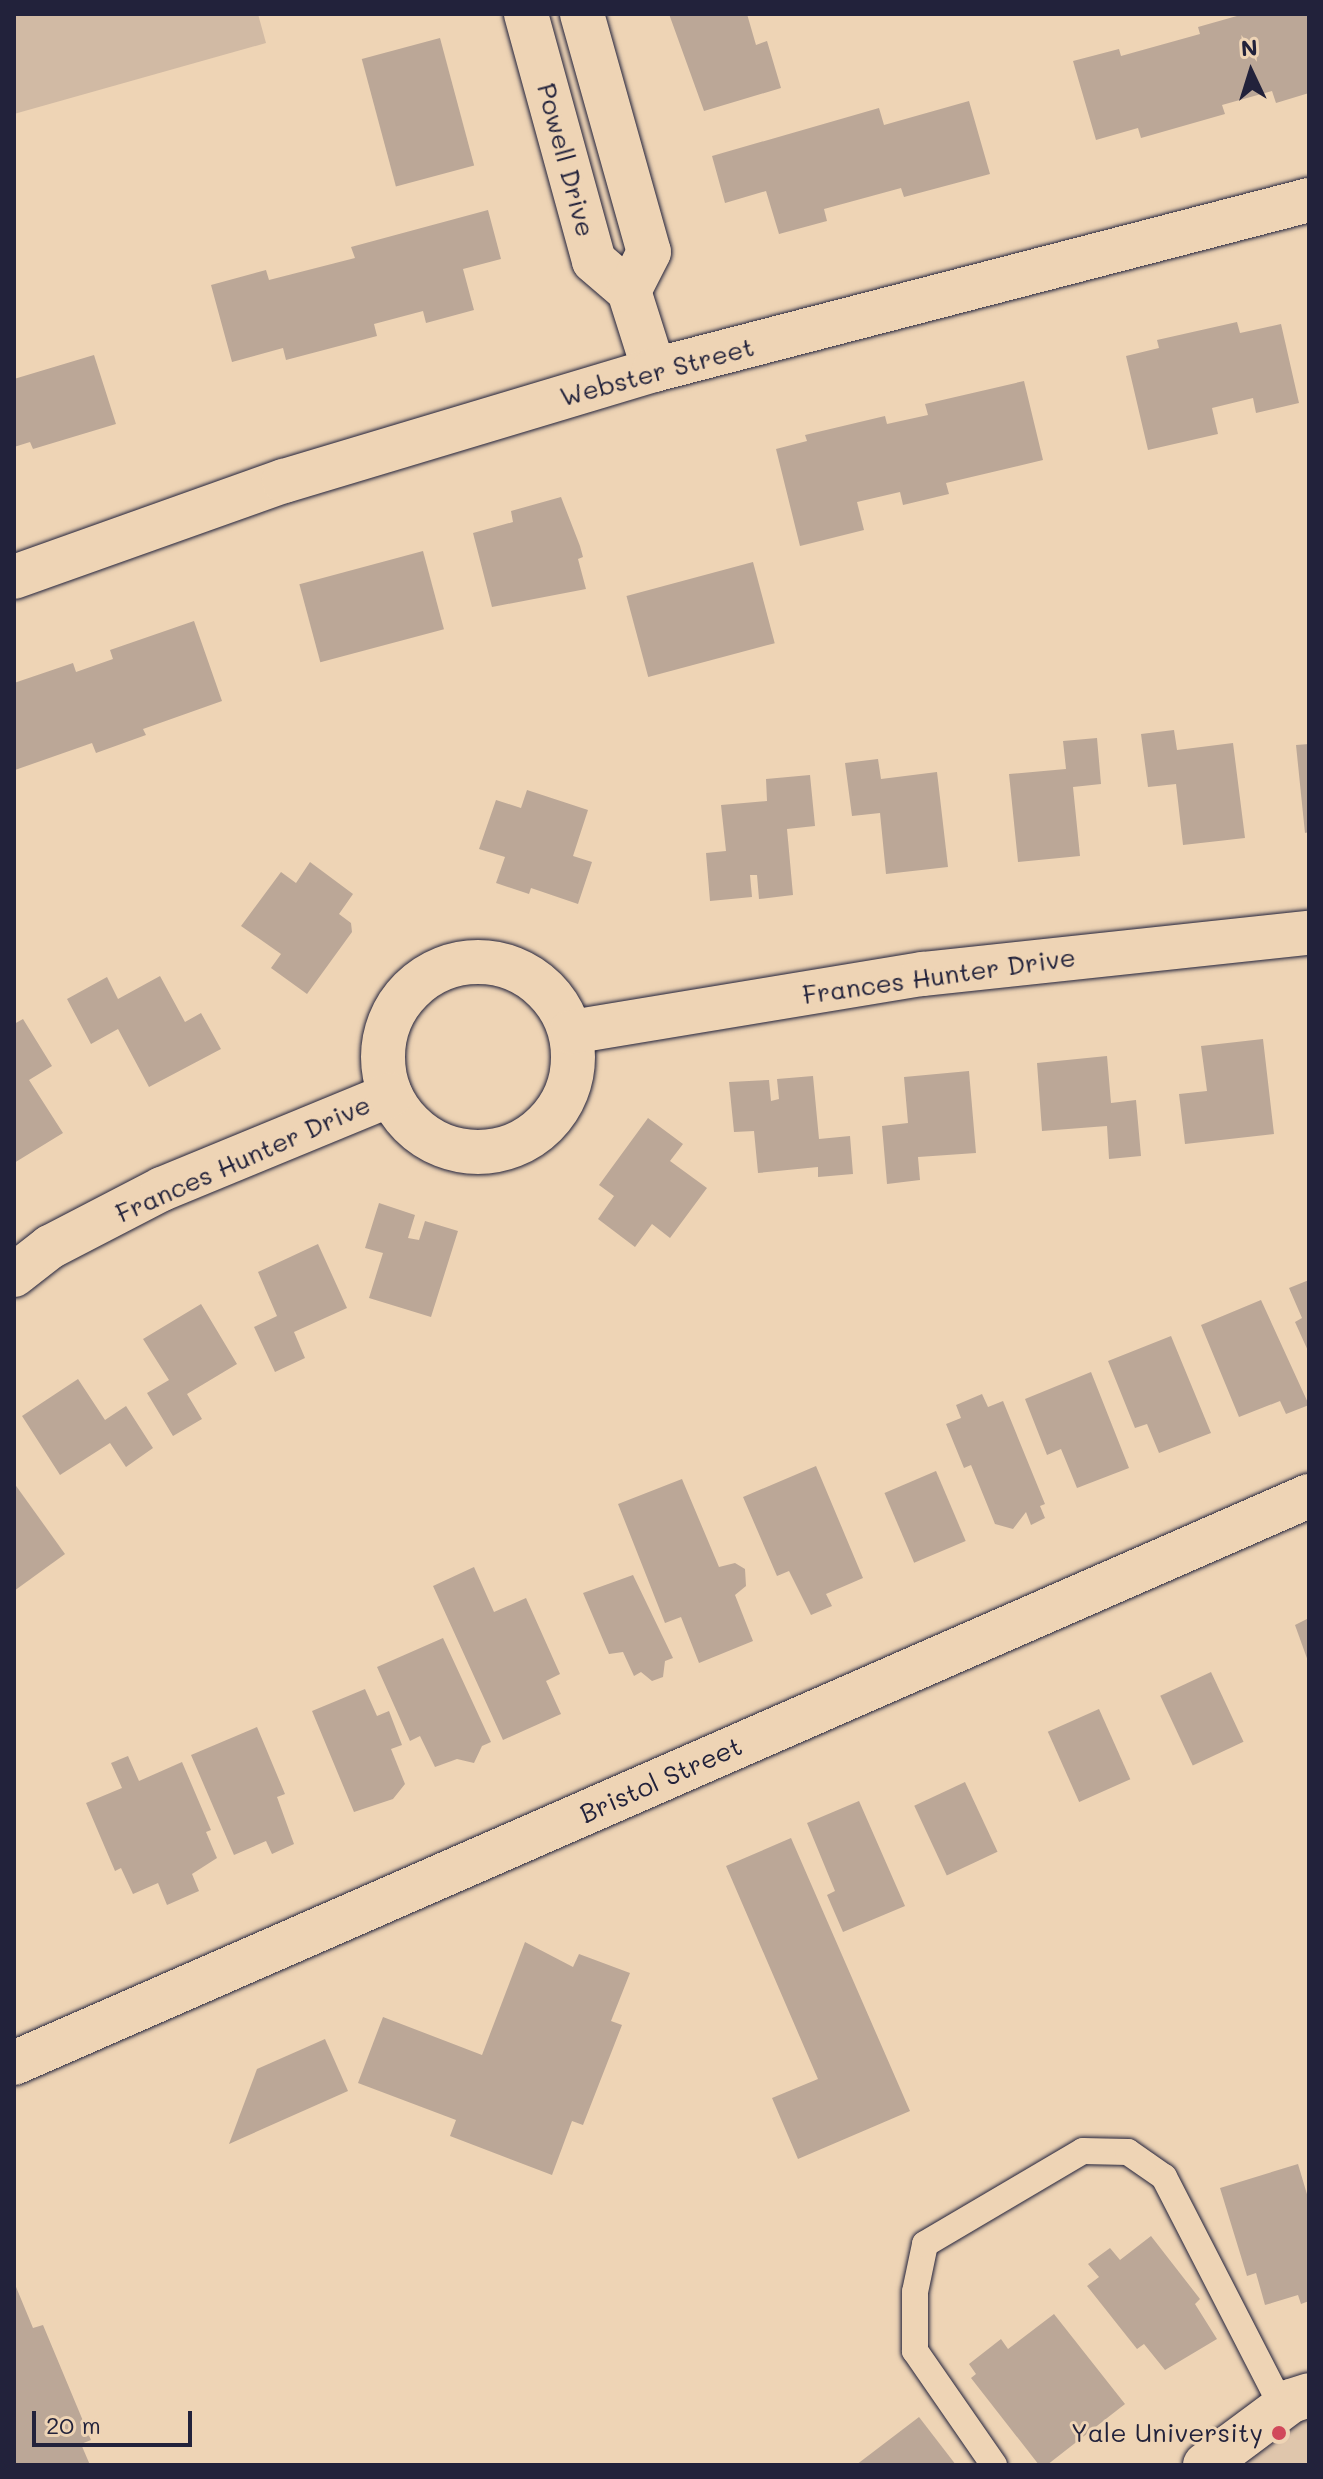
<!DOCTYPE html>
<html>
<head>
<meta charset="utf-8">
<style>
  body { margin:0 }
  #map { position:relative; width:1323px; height:2479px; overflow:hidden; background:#eed4b5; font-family:Mali,sans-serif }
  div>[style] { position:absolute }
  .built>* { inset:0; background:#dfc6ac }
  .green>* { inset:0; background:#d1baa4 }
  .building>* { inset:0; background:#bba797; transform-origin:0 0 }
  .roads { filter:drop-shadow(0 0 2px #22223b) drop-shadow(0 0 2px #22223b) }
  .service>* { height:26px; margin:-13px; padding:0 13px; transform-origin:13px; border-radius:13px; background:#eed4b5 }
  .minor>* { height:44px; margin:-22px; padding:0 22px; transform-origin:22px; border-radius:22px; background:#eed4b5 }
  .minor>.ring { margin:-22px; padding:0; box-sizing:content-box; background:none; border:44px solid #eed4b5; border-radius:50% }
  .dots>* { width:22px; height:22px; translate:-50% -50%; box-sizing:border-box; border:4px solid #eed4b5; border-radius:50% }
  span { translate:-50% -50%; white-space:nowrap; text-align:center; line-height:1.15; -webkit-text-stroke:6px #eed4b5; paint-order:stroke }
  .street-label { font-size:26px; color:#22223b }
  .poi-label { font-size:26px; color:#22223b }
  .right { translate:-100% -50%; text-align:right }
  .frame { position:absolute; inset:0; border:16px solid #22223b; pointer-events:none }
  .north { position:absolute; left:1211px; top:32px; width:80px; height:80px; -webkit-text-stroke:6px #eed4b5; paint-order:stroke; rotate:356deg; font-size:22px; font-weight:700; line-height:32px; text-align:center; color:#22223b }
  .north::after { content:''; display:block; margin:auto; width:28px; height:36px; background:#22223b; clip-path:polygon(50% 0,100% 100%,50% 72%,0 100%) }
  .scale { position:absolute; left:32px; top:2411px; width:160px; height:36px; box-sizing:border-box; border:4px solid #22223b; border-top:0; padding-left:10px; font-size:24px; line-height:28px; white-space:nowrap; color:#22223b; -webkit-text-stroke:6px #eed4b5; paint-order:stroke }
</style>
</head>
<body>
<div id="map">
  <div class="built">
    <div style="clip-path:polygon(1309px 2395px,1309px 2465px,1205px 2465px)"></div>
  </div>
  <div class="green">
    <div style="clip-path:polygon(14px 14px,258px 14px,266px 43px,14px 114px)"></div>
  </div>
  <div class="building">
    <div style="clip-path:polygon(669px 14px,747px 14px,756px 45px,767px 41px,781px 88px,704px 111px)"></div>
    <div style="clip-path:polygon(1244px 14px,1309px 14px,1309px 93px,1276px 103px,1272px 91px,1222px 105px,1225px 114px,1141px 138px,1138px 128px,1096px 140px,1073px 61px,1119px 49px,1121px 56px,1200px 34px,1198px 27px)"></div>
    <div style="left:440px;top:38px;width:132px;height:81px;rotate:75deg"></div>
    <div style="clip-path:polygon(969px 101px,990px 174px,904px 197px,901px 188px,824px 209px,827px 221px,779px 234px,766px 191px,725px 203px,712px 156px,879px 108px,884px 125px)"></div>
    <div style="clip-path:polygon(488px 210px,501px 259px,463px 269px,474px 310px,426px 323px,423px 311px,374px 324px,377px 336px,286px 360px,283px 348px,232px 362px,211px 285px,266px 270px,269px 280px,355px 258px,351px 247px)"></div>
    <div style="clip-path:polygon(1237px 322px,1240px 333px,1281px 324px,1299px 403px,1256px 413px,1253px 398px,1212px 408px,1218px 434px,1148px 450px,1126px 356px,1159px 348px,1157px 340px)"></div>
    <div style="clip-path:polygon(94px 355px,116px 424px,33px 449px,30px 442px,14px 447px,14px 379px)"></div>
    <div style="clip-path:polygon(1024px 381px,1043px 460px,946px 483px,949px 494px,903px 505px,900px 492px,857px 502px,864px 530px,800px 546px,776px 449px,807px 441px,805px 435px,885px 416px,887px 424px,928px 415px,925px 404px)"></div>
    <div style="clip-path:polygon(561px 497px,580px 546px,583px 557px,578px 559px,586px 589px,492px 607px,473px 533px,513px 522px,511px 511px)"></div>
    <div style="left:423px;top:551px;width:81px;height:128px;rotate:75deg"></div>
    <div style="left:753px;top:562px;width:84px;height:131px;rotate:75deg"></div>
    <div style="clip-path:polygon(194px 621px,222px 701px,143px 729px,146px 735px,96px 753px,92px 743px,15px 770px,14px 683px,73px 663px,76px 672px,113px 659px,110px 650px)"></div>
    <div style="clip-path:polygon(1174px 730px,1177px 750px,1233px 743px,1245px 838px,1183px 845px,1176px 784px,1148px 787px,1141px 734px)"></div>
    <div style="clip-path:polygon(1097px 738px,1101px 784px,1073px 787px,1080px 856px,1018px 862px,1009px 774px,1066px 769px,1063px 741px)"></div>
    <div style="clip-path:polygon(1309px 744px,1309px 832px,1305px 833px,1296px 745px)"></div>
    <div style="clip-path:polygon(878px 759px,881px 779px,937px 772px,948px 867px,886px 874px,880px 813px,852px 816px,845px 763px)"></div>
    <div style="clip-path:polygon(810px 775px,815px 826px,787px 829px,793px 895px,759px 899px,757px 875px,750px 875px,752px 897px,710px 901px,706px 853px,726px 851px,721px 805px,767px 801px,766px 779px)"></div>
    <div style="clip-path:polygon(527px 790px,588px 810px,573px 856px,592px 862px,578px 904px,531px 888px,529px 894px,496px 883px,505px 857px,479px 849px,496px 800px,521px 808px)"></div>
    <div style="clip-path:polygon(310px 862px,353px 894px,339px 914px,351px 923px,352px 932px,307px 994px,271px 968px,281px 954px,241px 926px,281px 872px,296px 883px)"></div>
    <div style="clip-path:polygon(160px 976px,185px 1022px,201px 1013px,221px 1049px,149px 1087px,118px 1029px,91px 1044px,67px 999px,107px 977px,118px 999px)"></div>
    <div style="clip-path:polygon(23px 1019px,52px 1066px,29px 1080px,63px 1133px,14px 1163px,14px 1024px)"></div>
    <div style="clip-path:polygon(1263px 1039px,1274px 1134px,1185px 1144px,1179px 1094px,1207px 1091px,1201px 1046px)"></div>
    <div style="clip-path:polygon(1107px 1056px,1111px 1103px,1136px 1100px,1141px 1156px,1109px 1159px,1107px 1126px,1042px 1131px,1037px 1063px)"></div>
    <div style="clip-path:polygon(969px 1071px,976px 1153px,918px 1157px,920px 1180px,887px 1184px,882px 1126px,908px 1123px,904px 1077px)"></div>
    <div style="clip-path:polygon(813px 1076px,819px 1139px,850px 1136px,853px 1174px,818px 1177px,818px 1167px,758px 1173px,754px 1131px,734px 1132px,729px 1082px,769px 1080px,771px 1101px,779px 1099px,777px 1079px)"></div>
    <div style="clip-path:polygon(648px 1118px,683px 1144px,670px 1161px,707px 1188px,670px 1238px,652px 1224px,635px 1247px,598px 1219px,614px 1196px,599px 1185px)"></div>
    <div style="clip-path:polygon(379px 1203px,415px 1215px,408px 1238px,419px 1240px,425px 1221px,458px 1231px,431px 1317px,369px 1298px,383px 1253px,365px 1248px)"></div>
    <div style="clip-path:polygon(318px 1244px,347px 1308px,294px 1332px,305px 1358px,275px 1372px,254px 1327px,277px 1316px,258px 1272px)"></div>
    <div style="clip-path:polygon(1309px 1280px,1309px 1353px,1295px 1322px,1302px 1318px,1289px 1288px)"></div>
    <div style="clip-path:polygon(1261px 1300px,1309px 1405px,1286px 1414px,1280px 1401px,1239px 1417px,1201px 1325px)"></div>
    <div style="clip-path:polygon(201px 1304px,237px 1364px,187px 1394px,202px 1419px,173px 1436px,147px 1393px,169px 1380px,143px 1339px)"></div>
    <div style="clip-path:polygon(1171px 1336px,1211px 1433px,1159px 1453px,1147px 1424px,1135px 1428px,1108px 1361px)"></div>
    <div style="clip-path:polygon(1091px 1372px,1129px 1468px,1077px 1488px,1061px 1449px,1047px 1455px,1025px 1399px)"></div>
    <div style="clip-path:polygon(78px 1379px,105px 1420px,126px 1406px,153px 1448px,126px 1467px,110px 1443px,60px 1475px,22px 1416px)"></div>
    <div style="clip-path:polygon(982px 1394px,988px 1407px,1003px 1401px,1045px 1504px,1040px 1506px,1045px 1518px,1031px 1525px,1026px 1512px,1013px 1529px,995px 1524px,971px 1465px,964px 1468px,946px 1424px,961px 1418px,956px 1405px)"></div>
    <div style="clip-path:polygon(816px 1466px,863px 1578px,826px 1594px,832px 1606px,811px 1615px,789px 1571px,777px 1576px,743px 1497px)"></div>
    <div style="left:936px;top:1471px;width:76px;height:56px;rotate:67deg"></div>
    <div style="clip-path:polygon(682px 1479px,719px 1567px,735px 1563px,745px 1569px,746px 1586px,735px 1595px,753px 1641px,699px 1663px,681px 1617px,665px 1623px,618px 1504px)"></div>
    <div style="clip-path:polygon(14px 1483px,65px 1554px,14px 1591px)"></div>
    <div style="clip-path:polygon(474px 1567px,494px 1612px,526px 1598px,560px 1674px,546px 1681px,561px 1714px,503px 1740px,433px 1586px)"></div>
    <div style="clip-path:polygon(633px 1575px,673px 1658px,665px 1661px,663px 1677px,652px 1681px,641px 1672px,634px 1676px,623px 1652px,609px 1654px,583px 1593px)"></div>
    <div style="clip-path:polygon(1309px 1618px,1309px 1664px,1295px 1625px)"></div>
    <div style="clip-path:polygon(443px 1638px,491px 1742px,482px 1746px,474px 1763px,457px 1759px,435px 1767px,420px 1736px,410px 1741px,377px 1667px)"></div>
    <div style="left:1211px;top:1672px;width:77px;height:56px;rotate:65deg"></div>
    <div style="clip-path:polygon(365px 1689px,377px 1716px,389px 1711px,402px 1745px,391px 1749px,405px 1784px,393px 1799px,354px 1812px,312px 1711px)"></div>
    <div style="left:1099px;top:1709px;width:77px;height:56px;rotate:66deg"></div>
    <div style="clip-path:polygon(257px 1727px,285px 1794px,277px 1797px,294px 1844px,272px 1854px,266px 1841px,234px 1855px,191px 1755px)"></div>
    <div style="clip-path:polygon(128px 1756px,139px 1781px,182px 1762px,211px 1830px,206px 1832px,217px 1858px,192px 1874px,199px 1891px,167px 1905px,158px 1883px,133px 1894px,121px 1868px,115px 1871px,86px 1803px,122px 1788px,111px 1763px)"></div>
    <div style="left:965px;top:1782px;width:77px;height:56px;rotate:65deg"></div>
    <div style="clip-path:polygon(859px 1801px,905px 1906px,843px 1932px,827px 1895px,835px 1891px,807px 1823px)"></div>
    <div style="clip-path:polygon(791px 1838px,910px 2111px,798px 2159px,772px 2098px,818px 2079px,726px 1866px)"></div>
    <div style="clip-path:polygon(525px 1942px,573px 1967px,579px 1954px,630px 1973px,611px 2021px,622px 2025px,583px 2125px,572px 2121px,552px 2175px,450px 2136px,456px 2120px,358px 2083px,383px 2017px,482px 2055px)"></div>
    <div style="clip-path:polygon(325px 2039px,348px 2091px,229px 2144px,257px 2069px)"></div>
    <div style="clip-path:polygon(1298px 2164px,1309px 2201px,1309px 2301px,1301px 2304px,1298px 2295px,1265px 2305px,1256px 2273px,1247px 2276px,1220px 2188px)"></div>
    <div style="clip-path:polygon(1151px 2236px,1200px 2299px,1195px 2304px,1217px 2339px,1165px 2370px,1144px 2344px,1137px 2349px,1087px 2286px,1099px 2277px,1088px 2264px,1110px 2248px,1120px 2260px)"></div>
    <div style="clip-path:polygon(14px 2282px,33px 2328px,43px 2325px,91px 2440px,81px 2444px,90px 2465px,14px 2465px)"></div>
    <div style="clip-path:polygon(1054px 2314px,1125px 2404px,1047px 2465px,1039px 2465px,971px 2378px,976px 2374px,969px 2364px,1001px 2339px,1008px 2349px)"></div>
    <div style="clip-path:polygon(919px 2417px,956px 2465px,856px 2465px)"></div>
  </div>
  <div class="roads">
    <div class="service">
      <div style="left:994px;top:2465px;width:139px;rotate:-124.7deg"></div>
      <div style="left:915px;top:2351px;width:59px;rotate:-90deg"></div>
      <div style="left:915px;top:2292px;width:49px;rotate:-78.2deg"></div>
      <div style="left:925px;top:2244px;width:183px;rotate:-30.5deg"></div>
      <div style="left:1083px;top:2151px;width:45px;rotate:1.3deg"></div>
      <div style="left:1128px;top:2152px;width:44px;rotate:34.8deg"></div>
      <div style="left:1164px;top:2177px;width:259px;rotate:62.8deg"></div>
    </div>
    <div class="minor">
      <div style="left:526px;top:14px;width:256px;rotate:74.6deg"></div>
      <div style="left:594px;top:261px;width:46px;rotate:40.6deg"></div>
      <div style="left:629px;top:291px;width:83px;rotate:72.4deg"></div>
      <div style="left:582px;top:14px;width:247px;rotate:74.3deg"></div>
      <div style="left:649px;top:252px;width:44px;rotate:117.1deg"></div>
      <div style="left:14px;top:577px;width:287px;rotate:-19.6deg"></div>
      <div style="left:284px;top:481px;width:386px;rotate:-16.7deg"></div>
      <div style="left:654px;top:370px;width:677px;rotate:-14.55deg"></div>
      <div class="ring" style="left:383px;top:962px;width:146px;height:146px"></div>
      <div style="left:571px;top:1032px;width:357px;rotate:-9.4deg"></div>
      <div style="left:923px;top:974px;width:388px;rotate:-6.1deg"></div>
      <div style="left:14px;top:1275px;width:46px;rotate:-37.9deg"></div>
      <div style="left:50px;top:1247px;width:126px;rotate:-27.4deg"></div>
      <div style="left:162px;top:1189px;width:247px;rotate:-22.4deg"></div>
      <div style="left:14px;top:2063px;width:1414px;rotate:-23.65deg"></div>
      <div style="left:1205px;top:2465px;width:107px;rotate:-36.7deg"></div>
      <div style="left:1291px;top:2401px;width:19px;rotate:-18deg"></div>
    </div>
  </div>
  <div class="dots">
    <div style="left:1279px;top:2433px;background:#d1495b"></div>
  </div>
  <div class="street-label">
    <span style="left:566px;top:160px;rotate:75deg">Powell Drive</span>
    <span style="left:657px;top:372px;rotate:-15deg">Webster Street</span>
    <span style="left:939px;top:976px;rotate:-8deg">Frances Hunter Drive</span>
    <span style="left:243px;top:1159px;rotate:-24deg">Frances Hunter Drive</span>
    <span style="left:661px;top:1780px;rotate:-24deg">Bristol Street</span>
  </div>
  <div class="poi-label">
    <span class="right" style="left:1263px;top:2433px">Yale University</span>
  </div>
  <div class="frame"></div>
  <div class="north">N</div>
  <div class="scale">20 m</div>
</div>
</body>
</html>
